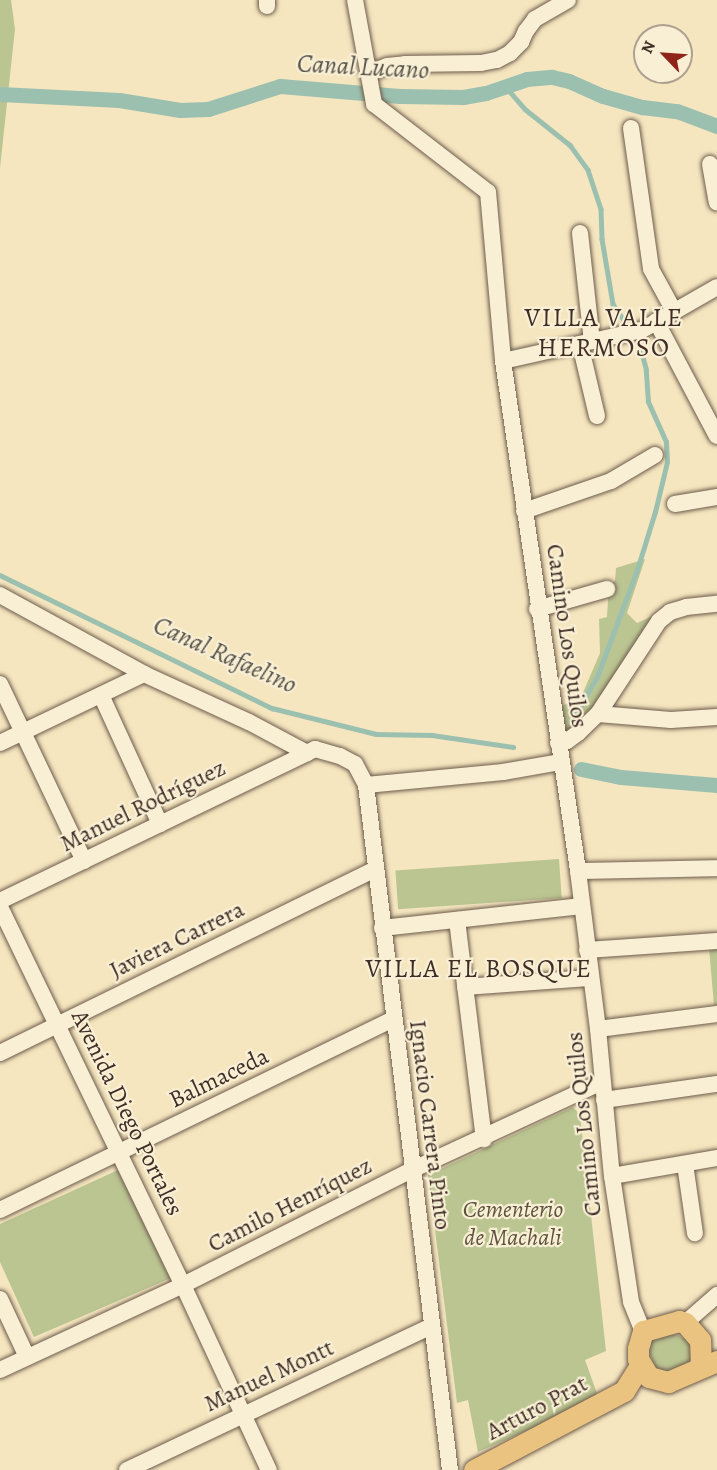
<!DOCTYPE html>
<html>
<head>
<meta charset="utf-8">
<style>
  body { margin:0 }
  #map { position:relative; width:717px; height:1470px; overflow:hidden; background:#f5e6bf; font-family:Alegreya,serif }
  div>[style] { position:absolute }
  .green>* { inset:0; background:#bbc592; transform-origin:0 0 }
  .stream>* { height:4.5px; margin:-2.25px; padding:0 2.25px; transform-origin:2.25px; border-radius:2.25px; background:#9cc0af }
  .canal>* { height:15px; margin:-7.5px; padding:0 7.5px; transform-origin:7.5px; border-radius:7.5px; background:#9cc0af }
  .roads { filter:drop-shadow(0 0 2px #6d5b4c) drop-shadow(0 0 2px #6d5b4c) }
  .minor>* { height:16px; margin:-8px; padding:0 8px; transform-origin:8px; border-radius:8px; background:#f8efd5 }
  .major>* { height:21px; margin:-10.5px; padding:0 10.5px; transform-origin:10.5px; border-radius:10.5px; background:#eac380 }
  span { translate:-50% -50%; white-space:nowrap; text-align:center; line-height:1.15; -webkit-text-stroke:4.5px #f8efd5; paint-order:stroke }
  .street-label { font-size:24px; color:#402d25 }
  .park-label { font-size:24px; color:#5f5340; font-style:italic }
  .water-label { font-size:26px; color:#575248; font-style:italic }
  .neighbourhood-label { font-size:26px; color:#402d25; letter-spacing:1.5px }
  .north { position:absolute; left:633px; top:24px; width:60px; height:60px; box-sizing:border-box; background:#f8efd5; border:2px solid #aea18f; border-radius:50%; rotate:295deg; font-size:16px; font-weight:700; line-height:24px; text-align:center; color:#402d25 }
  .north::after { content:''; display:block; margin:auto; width:21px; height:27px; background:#8f2418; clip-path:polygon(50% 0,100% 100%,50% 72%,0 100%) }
</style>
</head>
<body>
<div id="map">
  <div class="green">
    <div style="clip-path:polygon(0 0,11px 0,15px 29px,0 168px)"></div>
    <div style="clip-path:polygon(645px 559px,627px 613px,637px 623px,657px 614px,587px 716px,580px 723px,563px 732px,562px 705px,579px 702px,600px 653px,599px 619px,607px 617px,609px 584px,615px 581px,616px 568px)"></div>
    <div style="left:559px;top:859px;width:39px;height:164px;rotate:86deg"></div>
    <div style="clip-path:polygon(717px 947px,717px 1005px,714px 1005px,709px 948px)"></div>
    <div style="clip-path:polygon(573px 1107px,580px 1115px,606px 1351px,585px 1360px,599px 1399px,478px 1452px,468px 1400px,457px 1403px,428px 1175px)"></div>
    <div style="clip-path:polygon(118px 1170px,171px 1278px,34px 1337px,0 1262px,0 1224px)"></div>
    <div style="clip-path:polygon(666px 1334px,677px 1335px,687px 1340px,691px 1347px,691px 1358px,684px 1368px,672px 1373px,662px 1371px,654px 1366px,647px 1346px,648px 1340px)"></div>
  </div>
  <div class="stream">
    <div style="left:505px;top:86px;width:30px;rotate:49deg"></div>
    <div style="left:525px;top:109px;width:58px;rotate:38.7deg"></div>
    <div style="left:570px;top:145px;width:31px;rotate:54deg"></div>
    <div style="left:588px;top:170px;width:41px;rotate:71.6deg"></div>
    <div style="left:601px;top:209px;width:30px;rotate:88deg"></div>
    <div style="left:602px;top:239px;width:66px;rotate:80.4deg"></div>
    <div style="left:613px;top:304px;width:29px;rotate:56deg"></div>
    <div style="left:0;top:575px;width:303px;rotate:26.1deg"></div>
    <div style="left:272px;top:708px;width:107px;rotate:14deg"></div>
    <div style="left:376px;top:734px;width:56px;rotate:1deg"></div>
    <div style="left:432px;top:735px;width:82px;rotate:8.4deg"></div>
    <div style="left:571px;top:721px;width:51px;rotate:-59.4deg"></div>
    <div style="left:597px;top:677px;width:114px;rotate:-69.5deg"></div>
    <div style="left:637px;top:570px;width:61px;rotate:-72.8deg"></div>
    <div style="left:655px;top:512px;width:51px;rotate:-76.5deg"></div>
    <div style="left:667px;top:462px;width:20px;rotate:-93deg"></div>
    <div style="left:666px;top:442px;width:44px;rotate:-114.2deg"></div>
    <div style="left:648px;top:402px;width:32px;rotate:-94deg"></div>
    <div style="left:646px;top:370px;width:28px;rotate:-105deg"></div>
    <div style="left:639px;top:343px;width:9px;rotate:-122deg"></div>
  </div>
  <div class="canal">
    <div style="left:0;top:94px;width:119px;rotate:2.9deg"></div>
    <div style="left:119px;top:100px;width:62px;rotate:9.3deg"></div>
    <div style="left:180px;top:110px;width:28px;rotate:-2deg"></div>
    <div style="left:208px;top:109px;width:76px;rotate:-17.7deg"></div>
    <div style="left:280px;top:86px;width:120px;rotate:4.8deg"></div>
    <div style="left:400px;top:96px;width:63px;rotate:0.9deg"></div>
    <div style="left:463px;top:97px;width:23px;rotate:-10deg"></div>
    <div style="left:486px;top:93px;width:43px;rotate:-18.9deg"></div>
    <div style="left:527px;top:79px;width:25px;rotate:-5deg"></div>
    <div style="left:552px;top:77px;width:17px;rotate:13deg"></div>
    <div style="left:569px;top:81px;width:37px;rotate:24deg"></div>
    <div style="left:603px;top:96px;width:41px;rotate:15.8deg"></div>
    <div style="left:642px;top:107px;width:35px;rotate:7deg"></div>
    <div style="left:677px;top:111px;width:43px;rotate:20.6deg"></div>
    <div style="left:581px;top:769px;width:41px;rotate:11.3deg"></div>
    <div style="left:621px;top:777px;width:96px;rotate:4.8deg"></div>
  </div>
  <div class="roads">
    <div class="minor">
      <div style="left:267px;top:0;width:6px;rotate:90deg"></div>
      <div style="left:355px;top:0;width:106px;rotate:79.6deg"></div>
      <div style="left:374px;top:104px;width:144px;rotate:37.7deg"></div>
      <div style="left:488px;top:192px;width:170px;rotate:84.9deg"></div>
      <div style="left:503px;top:361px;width:515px;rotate:81.63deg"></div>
      <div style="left:578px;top:871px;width:159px;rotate:82.8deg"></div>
      <div style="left:598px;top:1029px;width:148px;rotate:84.6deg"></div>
      <div style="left:612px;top:1176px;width:127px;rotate:81.4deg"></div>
      <div style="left:631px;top:1302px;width:31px;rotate:68deg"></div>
      <div style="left:369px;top:73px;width:19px;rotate:-21deg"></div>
      <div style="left:387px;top:66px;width:18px;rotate:-6deg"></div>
      <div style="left:405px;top:64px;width:76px;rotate:-0.8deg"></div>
      <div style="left:481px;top:63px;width:16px;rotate:-11deg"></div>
      <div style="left:497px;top:60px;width:15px;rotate:-28deg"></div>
      <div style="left:510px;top:53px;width:16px;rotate:-45deg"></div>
      <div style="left:521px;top:42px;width:12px;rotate:-66deg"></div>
      <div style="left:526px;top:31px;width:15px;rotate:-53deg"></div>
      <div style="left:535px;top:19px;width:38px;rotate:-30deg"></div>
      <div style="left:631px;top:128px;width:142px;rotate:81.9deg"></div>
      <div style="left:651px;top:269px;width:48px;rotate:61.3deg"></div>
      <div style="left:710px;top:164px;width:39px;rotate:80deg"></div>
      <div style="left:580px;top:233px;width:109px;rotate:83.7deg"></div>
      <div style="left:656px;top:321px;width:130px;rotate:62.1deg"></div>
      <div style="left:580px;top:344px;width:74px;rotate:76.7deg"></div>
      <div style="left:503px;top:361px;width:142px;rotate:-12.6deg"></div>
      <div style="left:642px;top:330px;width:86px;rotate:-29.8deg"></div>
      <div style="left:675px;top:504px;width:43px;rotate:-9.5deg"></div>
      <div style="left:524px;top:511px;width:92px;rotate:-19deg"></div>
      <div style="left:611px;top:481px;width:51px;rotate:-30.6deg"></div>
      <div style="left:0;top:595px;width:164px;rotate:28.7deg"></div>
      <div style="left:144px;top:674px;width:115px;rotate:24.6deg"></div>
      <div style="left:249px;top:722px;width:66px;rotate:28.1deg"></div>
      <div style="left:307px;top:753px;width:9px;rotate:-27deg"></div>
      <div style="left:315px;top:749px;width:26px;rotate:16deg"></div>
      <div style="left:340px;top:756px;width:17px;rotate:28deg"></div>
      <div style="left:355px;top:764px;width:24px;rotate:62deg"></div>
      <div style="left:366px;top:785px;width:138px;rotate:-5.4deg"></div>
      <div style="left:503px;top:772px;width:59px;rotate:-9.8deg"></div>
      <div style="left:537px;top:609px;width:73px;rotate:-15.9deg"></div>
      <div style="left:0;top:684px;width:196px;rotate:64.6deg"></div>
      <div style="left:101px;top:695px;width:142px;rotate:65.4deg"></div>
      <div style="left:598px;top:714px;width:73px;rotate:4.7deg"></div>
      <div style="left:671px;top:720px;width:46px;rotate:-3.7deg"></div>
      <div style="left:0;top:743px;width:160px;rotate:-25.6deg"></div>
      <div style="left:558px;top:743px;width:9px;rotate:-13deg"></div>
      <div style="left:567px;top:741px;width:14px;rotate:-36deg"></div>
      <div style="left:578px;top:733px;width:28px;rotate:-44deg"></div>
      <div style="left:598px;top:714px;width:111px;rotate:-56.7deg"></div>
      <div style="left:659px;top:621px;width:14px;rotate:-39deg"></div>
      <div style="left:670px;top:612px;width:17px;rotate:-17deg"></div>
      <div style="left:686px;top:607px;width:31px;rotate:-6deg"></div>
      <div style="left:366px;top:785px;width:690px;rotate:83.01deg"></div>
      <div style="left:578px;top:871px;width:139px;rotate:-1.2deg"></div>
      <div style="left:0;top:901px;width:341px;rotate:-25.7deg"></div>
      <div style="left:0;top:907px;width:420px;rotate:64.2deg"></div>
      <div style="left:183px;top:1285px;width:204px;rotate:65.1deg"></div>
      <div style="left:457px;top:920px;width:221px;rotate:83deg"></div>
      <div style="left:382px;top:928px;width:201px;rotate:-6.3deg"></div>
      <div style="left:587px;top:950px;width:130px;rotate:-4deg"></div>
      <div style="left:465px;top:987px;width:124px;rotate:-4.2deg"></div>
      <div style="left:598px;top:1029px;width:120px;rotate:-7.2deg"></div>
      <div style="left:0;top:1053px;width:419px;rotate:-26.1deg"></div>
      <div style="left:604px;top:1100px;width:114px;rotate:-8.1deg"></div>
      <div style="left:685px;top:1164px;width:70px;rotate:81.8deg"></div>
      <div style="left:612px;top:1176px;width:107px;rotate:-9.7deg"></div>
      <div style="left:0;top:1210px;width:437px;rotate:-25.9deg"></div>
      <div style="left:0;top:1299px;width:64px;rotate:65deg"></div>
      <div style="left:685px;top:1323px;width:43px;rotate:-41.2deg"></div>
      <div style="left:0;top:1370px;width:202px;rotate:-24.9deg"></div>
      <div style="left:183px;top:1285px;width:256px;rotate:-26.7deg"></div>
      <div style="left:412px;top:1170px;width:209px;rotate:-24.9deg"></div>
      <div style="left:127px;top:1470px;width:336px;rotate:-25.3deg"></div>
    </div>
    <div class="major">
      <div style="left:701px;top:1367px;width:27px;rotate:-92deg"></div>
      <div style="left:700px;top:1340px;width:23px;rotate:-131deg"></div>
      <div style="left:685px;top:1323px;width:6px;rotate:-162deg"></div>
      <div style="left:679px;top:1321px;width:37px;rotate:164deg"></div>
      <div style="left:643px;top:1331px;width:18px;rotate:106deg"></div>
      <div style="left:638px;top:1348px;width:11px;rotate:90deg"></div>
      <div style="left:638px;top:1359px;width:21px;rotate:59deg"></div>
      <div style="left:649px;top:1377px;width:20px;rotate:15deg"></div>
      <div style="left:668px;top:1382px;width:53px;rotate:-23.2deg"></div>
      <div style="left:474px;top:1470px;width:170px;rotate:-27.8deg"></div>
      <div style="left:624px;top:1391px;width:31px;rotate:-58deg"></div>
    </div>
  </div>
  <div class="street-label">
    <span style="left:567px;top:636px;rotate:82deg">Camino Los Quilos</span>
    <span style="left:143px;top:806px;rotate:-26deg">Manuel Rodríguez</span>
    <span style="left:177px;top:940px;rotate:-26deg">Javiera Carrera</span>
    <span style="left:219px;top:1078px;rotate:-26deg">Balmaceda</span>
    <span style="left:127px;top:1113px;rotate:64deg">Avenida Diego Portales</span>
    <span style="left:584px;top:1124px;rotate:-96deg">Camino Los Quilos</span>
    <span style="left:430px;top:1125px;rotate:83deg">Ignacio Carrera Pinto</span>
    <span style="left:290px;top:1205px;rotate:-27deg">Camilo Henríquez</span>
    <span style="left:269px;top:1376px;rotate:-25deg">Manuel Montt</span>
    <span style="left:537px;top:1408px;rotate:-28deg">Arturo Prat</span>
  </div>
  <div class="park-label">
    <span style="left:513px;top:1224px">Cementerio<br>de Machali</span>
  </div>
  <div class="water-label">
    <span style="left:363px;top:67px;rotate:3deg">Canal Lucano</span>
    <span style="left:225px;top:655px;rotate:24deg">Canal Rafaelino</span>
  </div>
  <div class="neighbourhood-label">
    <span style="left:604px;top:333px">VILLA VALLE<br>HERMOSO</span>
    <span style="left:479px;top:969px">VILLA EL BOSQUE</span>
  </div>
  <div class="north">N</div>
</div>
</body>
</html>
